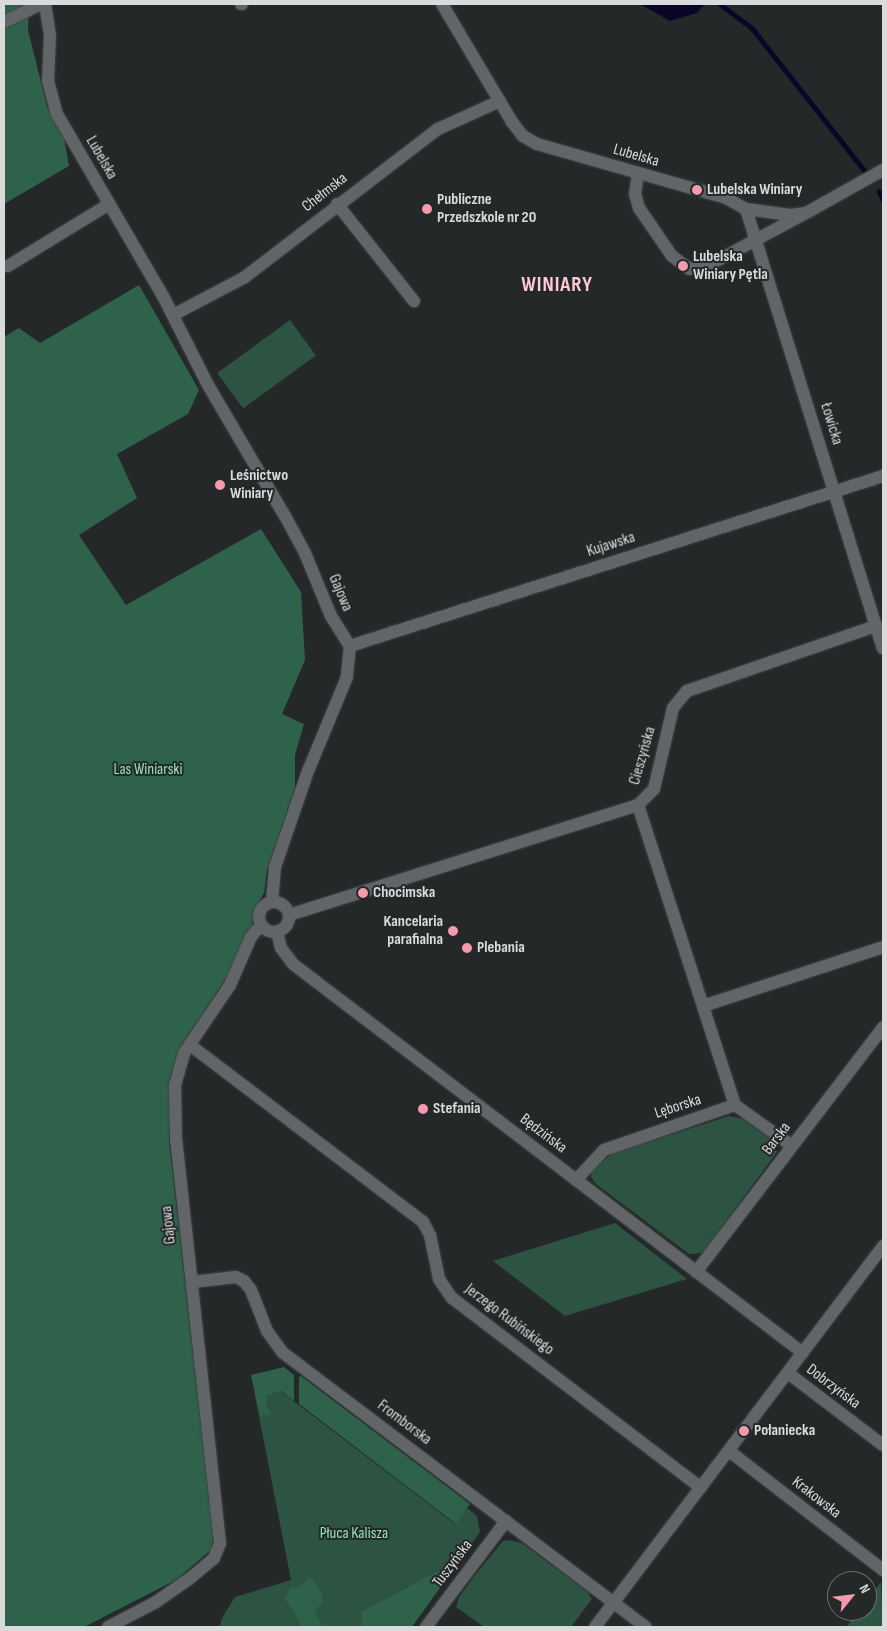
<!DOCTYPE html>
<html>
<head>
<meta charset="utf-8">
<style>
  body { margin:0 }
  #map { position:relative; width:887px; height:1631px; overflow:hidden; background:#242829; font-family:"Sofia Sans Condensed",sans-serif }
  div>[style] { position:absolute }
  .green>* { inset:0; background:#2d5342; transform-origin:0 0 }
  .forest>* { inset:0; background:#2e624b }
  .water>* { inset:0; background:#090628 }
  .stream>* { height:4.5px; margin:-2.25px; padding:0 2.25px; transform-origin:2.25px; border-radius:2.25px; background:#090628 }
  .roads { filter:drop-shadow(0 0 1px #424546) drop-shadow(0 0 1px #424546) }
  .minor>* { height:12px; margin:-6px; padding:0 6px; transform-origin:6px; border-radius:6px; background:#616567 }
  .minor>.ring { margin:-6px; padding:0; box-sizing:content-box; background:none; border:12px solid #616567; border-radius:50% }
  .dots>* { width:14px; height:14px; translate:-50% -50%; box-sizing:border-box; border:2px solid #242829; border-radius:50% }
  span { translate:-50% -50%; white-space:nowrap; text-align:center; line-height:1.15; -webkit-text-stroke:4px #242829; paint-order:stroke }
  .street-label { font-size:16px; color:#d8dadb }
  .poi-label { font-size:16px; color:#d8dadb; font-weight:700 }
  .left { translate:0 -50%; text-align:left }
  .right { translate:-100% -50%; text-align:right }
  .park-label { font-size:16px; color:#91e4be }
  .district-label { font-size:21px; color:#fecad3; font-weight:700; letter-spacing:1px }
  .frame { position:absolute; inset:0; border:5px solid #d8dadb; pointer-events:none }
  .north { position:absolute; left:827px; top:1571px; width:50px; height:50px; box-sizing:border-box; background:#242829; border:1px solid #6c6f70; border-radius:50%; rotate:61deg; font-size:14px; font-weight:700; line-height:20px; text-align:center; color:#d8dadb }
  .north::after { content:''; display:block; margin:auto; width:18px; height:22px; background:#f39aac; clip-path:polygon(50% 0,100% 100%,50% 72%,0 100%) }
</style>
</head>
<body>
<div id="map">
  <div class="green">
    <div style="left:290px;top:320px;width:44px;height:90px;rotate:54deg"></div>
    <div style="clip-path:polygon(729px 1116px,743px 1119px,772px 1140px,777px 1152px,703px 1253px,689px 1254px,596px 1184px,591px 1177px,591px 1170px,613px 1153px)"></div>
    <div style="clip-path:polygon(615px 1223px,687px 1279px,565px 1316px,493px 1261px)"></div>
    <div style="clip-path:polygon(258px 1374px,455px 1524px,467px 1508px,477px 1516px,480px 1532px,447px 1578px,437px 1571px,362px 1611px,362px 1627px,220px 1627px,222px 1618px,235px 1597px,291px 1580px,251px 1375px)"></div>
    <div style="clip-path:polygon(509px 1540px,522px 1543px,587px 1591px,592px 1599px,571px 1627px,484px 1627px,456px 1607px,459px 1597px,475px 1575px,503px 1541px)"></div>
    <div style="clip-path:polygon(881px 1582px,883px 1627px,846px 1627px,859px 1611px,867px 1611px,867px 1600px)"></div>
  </div>
  <div class="forest">
    <div style="clip-path:polygon(4px 4px,29px 4px,28px 30px,47px 106px,64px 138px,69px 166px,4px 204px)"></div>
    <div style="clip-path:polygon(139px 285px,199px 390px,188px 414px,117px 454px,137px 498px,79px 535px,126px 605px,261px 529px,301px 592px,305px 660px,282px 714px,304px 724px,295px 755px,295px 788px,267px 870px,264px 893px,253px 912px,252px 926px,227px 977px,181px 1046px,170px 1077px,169px 1140px,213px 1534px,212px 1549px,176px 1580px,84px 1627px,4px 1627px,4px 337px,19px 328px,40px 343px)"></div>
    <div style="clip-path:polygon(284px 1367px,294px 1375px,294px 1401px,281px 1391px,267px 1395px,266px 1404px,271px 1414px,260px 1416px,251px 1375px)"></div>
    <div style="clip-path:polygon(301px 1376px,470px 1504px,456px 1524px,299px 1404px,299px 1377px)"></div>
    <div style="clip-path:polygon(437px 1571px,447px 1578px,412px 1627px,362px 1627px,362px 1611px)"></div>
    <div style="clip-path:polygon(310px 1577px,321px 1591px,323px 1601px,315px 1611px,322px 1627px,303px 1627px,285px 1599px,290px 1588px,298px 1588px)"></div>
  </div>
  <div class="water">
    <div style="clip-path:polygon(640px 4px,705px 4px,697px 13px,670px 21px)"></div>
  </div>
  <div class="stream">
    <div style="left:720px;top:4px;width:40px;rotate:37deg"></div>
    <div style="left:752px;top:28px;width:182px;rotate:51.7deg"></div>
    <div style="left:879px;top:191px;width:9px;rotate:63deg"></div>
  </div>
  <div class="roads">
    <div class="minor">
      <div style="left:45px;top:4px;width:30px;rotate:81deg"></div>
      <div style="left:50px;top:34px;width:47px;rotate:92.4deg"></div>
      <div style="left:48px;top:81px;width:34px;rotate:75deg"></div>
      <div style="left:57px;top:114px;width:211px;rotate:59.8deg"></div>
      <div style="left:163px;top:296px;width:100px;rotate:63.2deg"></div>
      <div style="left:208px;top:385px;width:152px;rotate:59.6deg"></div>
      <div style="left:285px;top:516px;width:42px;rotate:61.6deg"></div>
      <div style="left:305px;top:553px;width:68px;rotate:67.6deg"></div>
      <div style="left:331px;top:616px;width:36px;rotate:58deg"></div>
      <div style="left:350px;top:646px;width:31px;rotate:96deg"></div>
      <div style="left:347px;top:677px;width:102px;rotate:112.5deg"></div>
      <div style="left:308px;top:771px;width:102px;rotate:109deg"></div>
      <div style="left:275px;top:867px;width:34px;rotate:95deg"></div>
      <div style="left:241px;top:4px;width:1px"></div>
      <div style="left:442px;top:4px;width:137px;rotate:59.3deg"></div>
      <div style="left:512px;top:122px;width:18px;rotate:52deg"></div>
      <div style="left:523px;top:136px;width:16px;rotate:30deg"></div>
      <div style="left:537px;top:144px;width:197px;rotate:15.9deg"></div>
      <div style="left:726px;top:198px;width:23px;rotate:29deg"></div>
      <div style="left:746px;top:209px;width:45px;rotate:7.6deg"></div>
      <div style="left:791px;top:215px;width:15px;rotate:-8deg"></div>
      <div style="left:806px;top:213px;width:88px;rotate:-29.2deg"></div>
      <div style="left:4px;top:22px;width:41px;rotate:-25.9deg"></div>
      <div style="left:638px;top:173px;width:21px;rotate:98deg"></div>
      <div style="left:635px;top:194px;width:15px;rotate:74deg"></div>
      <div style="left:639px;top:208px;width:58px;rotate:55.5deg"></div>
      <div style="left:672px;top:256px;width:21px;rotate:37deg"></div>
      <div style="left:689px;top:269px;width:18px;rotate:-9deg"></div>
      <div style="left:707px;top:266px;width:108px;rotate:-28.2deg"></div>
      <div style="left:337px;top:204px;width:124px;rotate:51.6deg"></div>
      <div style="left:746px;top:209px;width:460px;rotate:72.7deg"></div>
      <div style="left:8px;top:266px;width:119px;rotate:-31.5deg"></div>
      <div style="left:173px;top:315px;width:81px;rotate:-27.8deg"></div>
      <div style="left:245px;top:277px;width:243px;rotate:-37.5deg"></div>
      <div style="left:438px;top:129px;width:68px;rotate:-24.3deg"></div>
      <div style="left:350px;top:646px;width:559px;rotate:-17.69deg"></div>
      <div style="left:638px;top:805px;width:315px;rotate:72.1deg"></div>
      <div class="ring" style="left:259px;top:902px;width:18px;height:18px"></div>
      <div style="left:289px;top:915px;width:366px;rotate:-17.5deg"></div>
      <div style="left:638px;top:805px;width:23px;rotate:-45deg"></div>
      <div style="left:654px;top:789px;width:83px;rotate:-76.8deg"></div>
      <div style="left:673px;top:708px;width:22px;rotate:-51deg"></div>
      <div style="left:687px;top:691px;width:200px;rotate:-19deg"></div>
      <div style="left:277px;top:931px;width:17px;rotate:77deg"></div>
      <div style="left:281px;top:948px;width:20px;rotate:53deg"></div>
      <div style="left:293px;top:964px;width:641px;rotate:37.33deg"></div>
      <div style="left:703px;top:1006px;width:189px;rotate:-18.1deg"></div>
      <div style="left:190px;top:1045px;width:293px;rotate:37.2deg"></div>
      <div style="left:423px;top:1222px;width:15px;rotate:62deg"></div>
      <div style="left:430px;top:1235px;width:45px;rotate:78.4deg"></div>
      <div style="left:439px;top:1279px;width:23px;rotate:56deg"></div>
      <div style="left:452px;top:1298px;width:313px;rotate:37.3deg"></div>
      <div style="left:735px;top:1105px;width:70px;rotate:35.7deg"></div>
      <div style="left:576px;top:1180px;width:41px;rotate:-47deg"></div>
      <div style="left:604px;top:1150px;width:139px;rotate:-19deg"></div>
      <div style="left:696px;top:1272px;width:308px;rotate:-52.6deg"></div>
      <div style="left:192px;top:1282px;width:44px;rotate:-6.5deg"></div>
      <div style="left:236px;top:1277px;width:9px;rotate:27deg"></div>
      <div style="left:244px;top:1281px;width:11px;rotate:52deg"></div>
      <div style="left:251px;top:1290px;width:44px;rotate:68.7deg"></div>
      <div style="left:267px;top:1331px;width:26px;rotate:54deg"></div>
      <div style="left:282px;top:1352px;width:456px;rotate:37.1deg"></div>
      <div style="left:788px;top:1373px;width:119px;rotate:37.2deg"></div>
      <div style="left:729px;top:1451px;width:195px;rotate:37.7deg"></div>
      <div style="left:108px;top:1627px;width:54px;rotate:-27.5deg"></div>
      <div style="left:156px;top:1602px;width:39px;rotate:-35deg"></div>
      <div style="left:188px;top:1580px;width:34px;rotate:-40deg"></div>
      <div style="left:214px;top:1558px;width:16px;rotate:-68deg"></div>
      <div style="left:220px;top:1543px;width:404px;rotate:-96.2deg"></div>
      <div style="left:176px;top:1141px;width:56px;rotate:-91deg"></div>
      <div style="left:175px;top:1085px;width:33px;rotate:-74deg"></div>
      <div style="left:184px;top:1053px;width:82px;rotate:-55.9deg"></div>
      <div style="left:230px;top:985px;width:52px;rotate:-66.4deg"></div>
      <div style="left:251px;top:937px;width:16px;rotate:-50deg"></div>
      <div style="left:426px;top:1627px;width:133px;rotate:-53deg"></div>
      <div style="left:595px;top:1627px;width:478px;rotate:-52.9deg"></div>
    </div>
  </div>
  <div class="dots">
    <div style="left:697px;top:190px;background:#f39aac"></div>
    <div style="left:427px;top:209px;background:#f39aac"></div>
    <div style="left:683px;top:266px;background:#f39aac"></div>
    <div style="left:220px;top:485px;background:#f39aac"></div>
    <div style="left:363px;top:893px;background:#f39aac"></div>
    <div style="left:453px;top:931px;background:#f39aac"></div>
    <div style="left:467px;top:948px;background:#f39aac"></div>
    <div style="left:423px;top:1109px;background:#f39aac"></div>
    <div style="left:744px;top:1431px;background:#f39aac"></div>
  </div>
  <div class="street-label">
    <span style="left:636px;top:156px;rotate:16deg">Lubelska</span>
    <span style="left:101px;top:158px;rotate:60deg">Lubelska</span>
    <span style="left:325px;top:193px;rotate:-38deg">Chełmska</span>
    <span style="left:831px;top:424px;rotate:73deg">Łowicka</span>
    <span style="left:611px;top:545px;rotate:-18deg">Kujawska</span>
    <span style="left:340px;top:593px;rotate:67deg">Gajowa</span>
    <span style="left:643px;top:756px;rotate:-74deg">Cieszyńska</span>
    <span style="left:678px;top:1107px;rotate:-18deg">Lęborska</span>
    <span style="left:543px;top:1134px;rotate:37deg">Będzińska</span>
    <span style="left:777px;top:1139px;rotate:-53deg">Barska</span>
    <span style="left:169px;top:1225px;rotate:-96deg">Gajowa</span>
    <span style="left:509px;top:1320px;rotate:37deg">Jerzego Rubińskiego</span>
    <span style="left:833px;top:1387px;rotate:37deg">Dobrzyńska</span>
    <span style="left:404px;top:1423px;rotate:37deg">Fromborska</span>
    <span style="left:816px;top:1498px;rotate:38deg">Krakowska</span>
    <span style="left:453px;top:1564px;rotate:-53deg">Tuszyńska</span>
  </div>
  <div class="poi-label">
    <span class="left" style="left:707px;top:190px">Lubelska Winiary</span>
    <span class="left" style="left:437px;top:209px">Publiczne<br>Przedszkole nr 20</span>
    <span class="left" style="left:693px;top:266px">Lubelska<br>Winiary Pętla</span>
    <span class="left" style="left:230px;top:485px">Leśnictwo<br>Winiary</span>
    <span class="left" style="left:373px;top:893px">Chocimska</span>
    <span class="right" style="left:443px;top:931px">Kancelaria<br>parafialna</span>
    <span class="left" style="left:477px;top:948px">Plebania</span>
    <span class="left" style="left:433px;top:1109px">Stefania</span>
    <span class="left" style="left:754px;top:1431px">Połaniecka</span>
  </div>
  <div class="park-label">
    <span style="left:148px;top:770px">Las Winiarski</span>
    <span style="left:354px;top:1534px">Płuca Kalisza</span>
  </div>
  <div class="district-label">
    <span style="left:557px;top:285px">WINIARY</span>
  </div>
  <div class="frame"></div>
  <div class="north">N</div>
</div>
</body>
</html>
